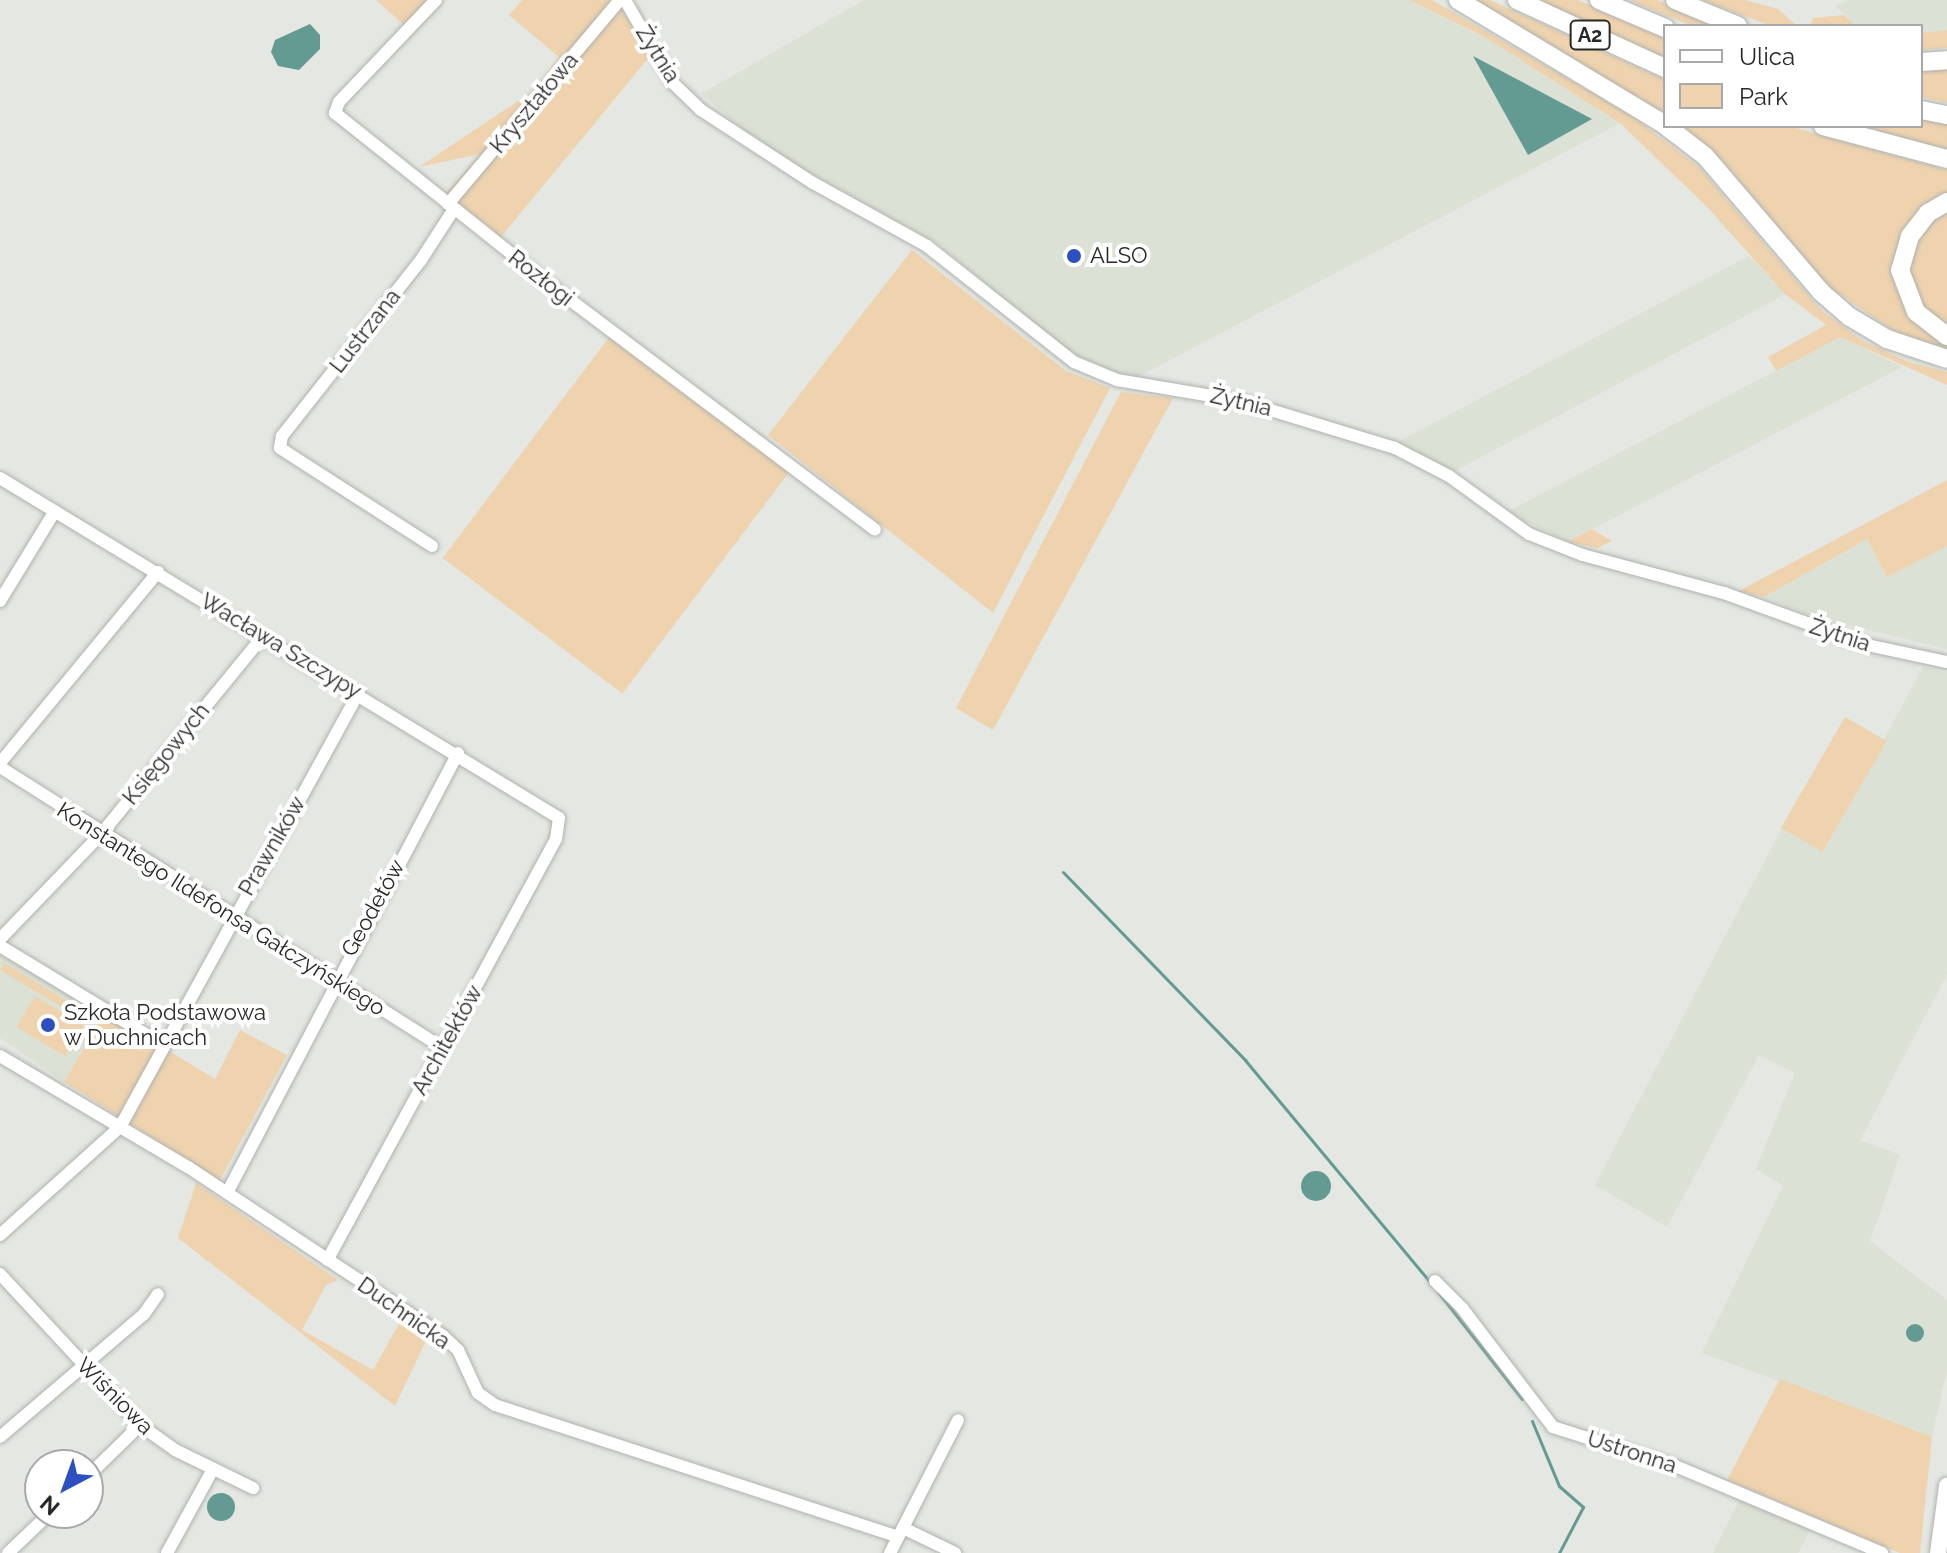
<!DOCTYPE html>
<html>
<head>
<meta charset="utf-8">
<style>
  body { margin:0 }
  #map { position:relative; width:1947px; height:1553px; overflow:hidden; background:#e4e7e2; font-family:Raleway,sans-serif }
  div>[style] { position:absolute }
  .built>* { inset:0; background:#dbe1d4 }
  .green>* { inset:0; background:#efd3af; transform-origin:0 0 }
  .water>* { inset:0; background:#639b92 }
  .round { border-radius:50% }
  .stream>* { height:3px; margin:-1.5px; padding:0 1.5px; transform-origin:1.5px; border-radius:1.5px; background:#639b92 }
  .roads { filter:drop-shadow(0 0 2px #afb2ad) drop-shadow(0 0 2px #afb2ad) }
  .minor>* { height:12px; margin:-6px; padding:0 6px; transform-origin:6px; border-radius:6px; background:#fff }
  .major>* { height:16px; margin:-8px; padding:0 8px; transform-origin:8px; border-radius:8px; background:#fff }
  .highway>* { height:18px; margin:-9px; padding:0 9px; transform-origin:9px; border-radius:9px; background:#fff }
  .dots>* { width:22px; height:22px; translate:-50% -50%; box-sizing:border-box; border:4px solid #fff; border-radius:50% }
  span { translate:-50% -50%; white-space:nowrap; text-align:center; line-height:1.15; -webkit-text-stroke:8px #fff; paint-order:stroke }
  .shield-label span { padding:2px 6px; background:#fff; border:2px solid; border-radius:6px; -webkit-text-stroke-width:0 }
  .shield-label { font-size:20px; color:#282927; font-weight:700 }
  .street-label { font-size:22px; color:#282927 }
  .poi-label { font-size:22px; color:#282927 }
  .left { translate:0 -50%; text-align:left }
  .legend { position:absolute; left:1663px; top:24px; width:260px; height:104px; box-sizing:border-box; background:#fff; border:2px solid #a9a9a9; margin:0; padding:10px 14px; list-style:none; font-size:24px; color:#282927 }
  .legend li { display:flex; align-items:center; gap:16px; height:40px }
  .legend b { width:40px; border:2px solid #a9a9a9 }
  .north { position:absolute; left:24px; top:1449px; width:80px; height:80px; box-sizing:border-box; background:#fff; border:2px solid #a9a9a9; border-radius:50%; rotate:221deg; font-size:22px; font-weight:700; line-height:32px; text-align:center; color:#282927 }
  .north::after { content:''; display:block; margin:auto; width:28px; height:36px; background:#2c50bf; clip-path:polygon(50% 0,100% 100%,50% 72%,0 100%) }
</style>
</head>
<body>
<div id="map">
  <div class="built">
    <div style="clip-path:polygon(864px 0,1409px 0,1481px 35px,1620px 123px,1136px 378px,1128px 378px,1076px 359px,939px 244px,767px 149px,701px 94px)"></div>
    <div style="clip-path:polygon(1848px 0,1947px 0,1947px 30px,1921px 33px,1921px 26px,1856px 26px,1836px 6px)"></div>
    <div style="clip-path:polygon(1749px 256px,1786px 294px,1453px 472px,1396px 443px)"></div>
    <div style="clip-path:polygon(1840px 337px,1902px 367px,1568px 542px,1507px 512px)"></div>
    <div style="clip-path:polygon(1867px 539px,1887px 577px,1947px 546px,1947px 649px,1818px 618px,1764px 597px)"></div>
    <div style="clip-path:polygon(1923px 667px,1947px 673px,1947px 974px,1860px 1140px,1900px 1155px,1870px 1241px,1947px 1300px,1947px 1369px,1932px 1437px,1702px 1353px,1783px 1186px,1756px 1169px,1795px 1073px,1759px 1055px,1667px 1227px,1595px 1185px,1782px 828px,1824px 851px)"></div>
    <div style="clip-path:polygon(0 952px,103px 1013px,64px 1082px,0 1038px)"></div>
    <div style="clip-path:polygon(1742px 1495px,1812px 1527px,1798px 1553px,1713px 1553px)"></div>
  </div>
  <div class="green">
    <div style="clip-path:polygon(376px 0,428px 0,404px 25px)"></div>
    <div style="clip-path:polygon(522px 0,615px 0,651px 55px,500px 238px,446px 193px,480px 154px,419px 167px,533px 91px,559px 57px,509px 15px)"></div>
    <div style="clip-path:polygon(1409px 0,1432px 0,1632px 116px,1699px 167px,1822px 311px,1863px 341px,1909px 362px,1947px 372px,1947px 385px,1840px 337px,1776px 371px,1768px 357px,1826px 325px,1785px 294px,1709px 209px,1620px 123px,1481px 35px)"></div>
    <div style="clip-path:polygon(1472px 0,1490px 0,1665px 80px,1665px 114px)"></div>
    <div style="clip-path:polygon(1533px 0,1577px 0,1665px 35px,1665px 59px)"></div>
    <div style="clip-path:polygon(1629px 0,1657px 0,1720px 26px,1692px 26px)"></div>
    <div style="clip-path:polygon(1702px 0,1745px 0,1778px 9px,1797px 26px,1771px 26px)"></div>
    <div style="clip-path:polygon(1844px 15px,1856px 26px,1810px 26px,1813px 18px)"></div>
    <div style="clip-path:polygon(1947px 30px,1947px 48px,1921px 50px,1921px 33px)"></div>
    <div style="clip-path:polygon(1921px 68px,1947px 68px,1947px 103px,1921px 97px)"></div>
    <div style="clip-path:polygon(1921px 118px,1947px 123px,1947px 150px,1852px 126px,1921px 126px)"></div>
    <div style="clip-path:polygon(1683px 126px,1789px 126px,1947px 170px,1947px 195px,1930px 204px,1896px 283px,1916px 323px,1947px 343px,1947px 350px,1896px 333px,1828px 286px,1723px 161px)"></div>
    <div style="clip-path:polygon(1947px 208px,1947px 328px,1926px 312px,1908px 273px,1909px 257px,1925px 225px)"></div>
    <div style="clip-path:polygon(912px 250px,1066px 371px,1110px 388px,993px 613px,768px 435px)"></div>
    <div style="left:610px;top:336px;width:225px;height:278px;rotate:37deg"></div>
    <div style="clip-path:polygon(1121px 392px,1173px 398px,993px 730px,956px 708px)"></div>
    <div style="clip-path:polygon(1947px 480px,1947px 546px,1887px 577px,1867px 539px,1764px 597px,1739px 591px)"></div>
    <div style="clip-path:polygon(1592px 529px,1612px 541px,1598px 548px,1568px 542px)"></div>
    <div style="left:1845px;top:717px;width:48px;height:128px;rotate:30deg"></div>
    <div style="left:4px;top:963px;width:103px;height:8px;rotate:31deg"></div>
    <div style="left:35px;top:996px;width:57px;height:36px;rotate:31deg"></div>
    <div style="clip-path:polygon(105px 1012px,215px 1079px,240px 1030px,287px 1055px,220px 1180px,64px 1082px)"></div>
    <div style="clip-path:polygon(196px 1183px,338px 1280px,326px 1285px,302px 1330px,373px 1370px,400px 1322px,426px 1341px,395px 1406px,178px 1238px)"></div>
    <div style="clip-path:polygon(1780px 1379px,1932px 1437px,1920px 1553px,1900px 1553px,1727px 1480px)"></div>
  </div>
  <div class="water">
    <div style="clip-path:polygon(310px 24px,320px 35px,320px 49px,299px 70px,278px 66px,271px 52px,275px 40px)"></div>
    <div style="clip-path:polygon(1473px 56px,1592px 119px,1528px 155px)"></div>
    <div class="round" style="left:1301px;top:1171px;width:30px;height:30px"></div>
    <div class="round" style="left:1906px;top:1324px;width:18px;height:18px"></div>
    <div class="round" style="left:207px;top:1493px;width:28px;height:28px"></div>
  </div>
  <div class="stream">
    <div style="left:1063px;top:872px;width:262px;rotate:45.9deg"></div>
    <div style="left:1245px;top:1060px;width:290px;rotate:50.2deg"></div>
    <div style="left:1438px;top:1292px;width:136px;rotate:51.9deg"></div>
    <div style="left:1532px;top:1421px;width:70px;rotate:67.4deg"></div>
    <div style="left:1559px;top:1486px;width:32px;rotate:41deg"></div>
    <div style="left:1583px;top:1507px;width:52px;rotate:117.6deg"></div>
  </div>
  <div class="roads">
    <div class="minor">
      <div style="left:436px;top:0;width:141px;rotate:133.6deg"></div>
      <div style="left:339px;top:102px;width:12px;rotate:110deg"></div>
      <div style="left:335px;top:113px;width:284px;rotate:38.6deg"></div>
      <div style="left:557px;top:290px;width:398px;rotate:37deg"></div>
      <div style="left:625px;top:0;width:96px;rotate:60deg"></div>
      <div style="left:673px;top:83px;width:39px;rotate:44deg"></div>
      <div style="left:701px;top:110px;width:134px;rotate:33.1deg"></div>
      <div style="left:813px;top:183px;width:130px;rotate:28.9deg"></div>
      <div style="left:927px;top:246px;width:187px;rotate:38.3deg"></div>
      <div style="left:1074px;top:362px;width:47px;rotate:22.7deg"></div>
      <div style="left:1117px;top:380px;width:126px;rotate:9.6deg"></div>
      <div style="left:1241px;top:401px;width:161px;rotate:17deg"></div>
      <div style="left:1395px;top:448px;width:61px;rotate:27.4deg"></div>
      <div style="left:1449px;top:476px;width:99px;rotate:35.9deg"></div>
      <div style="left:1529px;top:534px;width:58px;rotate:21.3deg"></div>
      <div style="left:1583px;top:555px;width:146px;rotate:15.1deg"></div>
      <div style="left:1724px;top:593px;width:152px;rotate:20deg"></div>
      <div style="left:1867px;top:645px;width:82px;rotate:12deg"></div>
      <div style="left:448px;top:204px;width:267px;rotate:-49.9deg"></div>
      <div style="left:0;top:478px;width:654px;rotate:31.31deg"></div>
      <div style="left:559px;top:818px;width:21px;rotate:98deg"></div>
      <div style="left:556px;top:839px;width:479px;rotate:118.5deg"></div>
      <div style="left:432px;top:546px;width:181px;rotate:-147.2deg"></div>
      <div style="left:280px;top:448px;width:12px;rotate:-81deg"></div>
      <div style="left:282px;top:436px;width:224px;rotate:-51.7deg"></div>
      <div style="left:421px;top:260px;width:61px;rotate:-57.1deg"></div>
      <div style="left:0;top:601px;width:105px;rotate:-58.6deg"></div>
      <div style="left:0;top:763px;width:248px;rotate:-50.4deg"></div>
      <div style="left:0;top:767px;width:525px;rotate:32.39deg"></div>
      <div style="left:0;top:939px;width:147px;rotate:-46.1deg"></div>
      <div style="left:102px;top:833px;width:254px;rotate:-50.7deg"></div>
      <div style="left:0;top:946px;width:189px;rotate:31.2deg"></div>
      <div style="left:0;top:1056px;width:218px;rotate:30.6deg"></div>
      <div style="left:188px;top:1167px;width:306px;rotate:33.5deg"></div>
      <div style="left:443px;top:1336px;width:21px;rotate:43deg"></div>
      <div style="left:458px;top:1350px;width:47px;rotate:65.1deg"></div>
      <div style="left:478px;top:1393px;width:21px;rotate:35deg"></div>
      <div style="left:495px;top:1405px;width:424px;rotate:18.1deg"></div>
      <div style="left:227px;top:1193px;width:497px;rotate:-62.3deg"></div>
      <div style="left:0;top:1235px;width:161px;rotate:-42deg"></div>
      <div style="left:120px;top:1127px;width:495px;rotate:-61.2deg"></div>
      <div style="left:0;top:1274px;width:206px;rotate:47.2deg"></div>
      <div style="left:140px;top:1425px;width:43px;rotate:35.5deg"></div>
      <div style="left:175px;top:1450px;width:87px;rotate:26deg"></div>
      <div style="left:1435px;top:1281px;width:38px;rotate:45deg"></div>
      <div style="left:1462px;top:1308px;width:150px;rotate:52.6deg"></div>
      <div style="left:1553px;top:1427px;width:126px;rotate:17.6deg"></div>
      <div style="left:1673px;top:1465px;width:227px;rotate:22.8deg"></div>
      <div style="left:0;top:1437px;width:189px;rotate:-40.5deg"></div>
      <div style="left:144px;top:1314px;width:24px;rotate:-55deg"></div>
      <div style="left:88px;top:1476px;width:73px;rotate:-44.4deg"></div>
      <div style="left:903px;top:1528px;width:58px;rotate:25.7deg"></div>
      <div style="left:8px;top:1553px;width:58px;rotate:-43.6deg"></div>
      <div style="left:167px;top:1553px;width:96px;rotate:-61.3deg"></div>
      <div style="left:890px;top:1553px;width:149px;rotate:-62.9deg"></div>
    </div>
    <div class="major">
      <div style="left:1938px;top:1553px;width:68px;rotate:-82.3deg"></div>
    </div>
    <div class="highway">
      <div style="left:1458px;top:0;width:242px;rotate:31.1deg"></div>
      <div style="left:1517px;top:0;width:163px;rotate:24.7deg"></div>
      <div style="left:1599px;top:0;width:72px;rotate:23deg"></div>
      <div style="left:1675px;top:0;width:68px;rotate:22.4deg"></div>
      <div style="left:1921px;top:62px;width:26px;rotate:-4deg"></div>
      <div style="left:1921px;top:110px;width:26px;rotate:11deg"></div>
      <div style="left:1666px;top:126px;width:49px;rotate:37.6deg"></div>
      <div style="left:1705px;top:156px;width:179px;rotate:49.5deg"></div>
      <div style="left:1821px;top:292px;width:38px;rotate:41deg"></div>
      <div style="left:1850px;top:317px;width:43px;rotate:30.7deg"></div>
      <div style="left:1887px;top:339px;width:63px;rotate:18.4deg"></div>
      <div style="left:1823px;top:126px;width:128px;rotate:14.9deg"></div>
      <div style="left:1947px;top:202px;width:22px;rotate:150deg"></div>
      <div style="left:1928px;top:213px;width:29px;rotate:128deg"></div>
      <div style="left:1910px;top:236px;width:35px;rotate:106deg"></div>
      <div style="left:1900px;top:270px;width:45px;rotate:69.1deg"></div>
      <div style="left:1916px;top:312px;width:39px;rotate:38deg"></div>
    </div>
  </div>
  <div class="dots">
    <div style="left:1074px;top:256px;background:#2c50bf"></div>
    <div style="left:48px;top:1025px;background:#2c50bf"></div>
  </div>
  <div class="shield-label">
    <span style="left:1590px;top:35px">A2</span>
  </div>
  <div class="street-label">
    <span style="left:658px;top:54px;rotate:58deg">Żytnia</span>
    <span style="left:534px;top:103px;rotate:-50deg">Kryształowa</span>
    <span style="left:541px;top:278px;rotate:38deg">Rozłogi</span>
    <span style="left:365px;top:331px;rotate:-52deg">Lustrzana</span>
    <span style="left:1241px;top:402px;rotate:13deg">Żytnia</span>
    <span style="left:1840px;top:635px;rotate:18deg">Żytnia</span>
    <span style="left:281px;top:646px;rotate:31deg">Wacława Szczypy</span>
    <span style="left:166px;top:754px;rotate:-51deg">Księgowych</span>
    <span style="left:272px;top:846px;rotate:-60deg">Prawników</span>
    <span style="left:373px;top:908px;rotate:-61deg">Geodetów</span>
    <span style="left:221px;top:909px;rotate:32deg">Konstantego Ildefonsa Gałczyńskiego</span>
    <span style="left:447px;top:1040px;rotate:-61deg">Architektów</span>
    <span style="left:404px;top:1313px;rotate:35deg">Duchnicka</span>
    <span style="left:115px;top:1396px;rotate:45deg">Wiśniowa</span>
    <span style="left:1632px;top:1452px;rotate:18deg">Ustronna</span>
  </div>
  <div class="poi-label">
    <span class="left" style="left:1090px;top:256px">ALSO</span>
    <span class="left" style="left:64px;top:1025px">Szkoła Podstawowa<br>w Duchnicach</span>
  </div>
  <ul class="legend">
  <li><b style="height:10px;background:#fff"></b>Ulica</li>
  <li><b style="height:22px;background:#efd3af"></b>Park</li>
  </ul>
  <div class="north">N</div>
</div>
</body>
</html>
